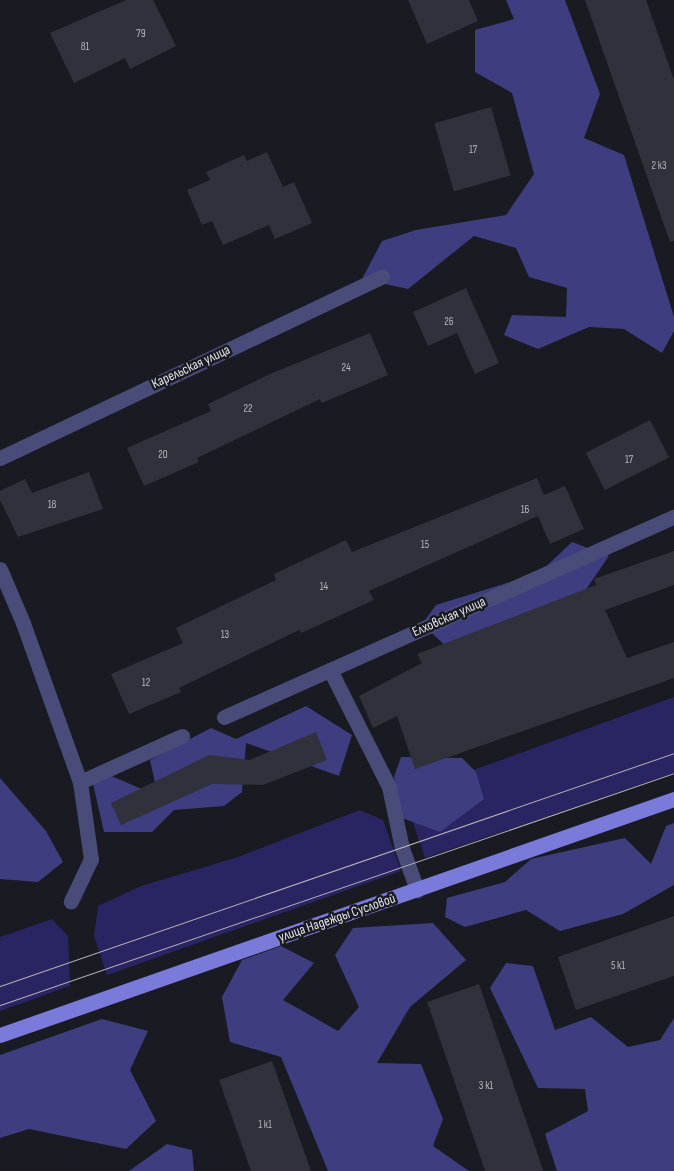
<!DOCTYPE html>
<html>
<head>
<meta charset="utf-8">
<style>
  body { margin:0 }
  #map { position:relative; width:674px; height:1171px; overflow:hidden; background:#191a22; font-family:"Sofia Sans Condensed",sans-serif }
  div>[style] { position:absolute }
  .green>* { inset:0; background:#292562 }
  .forest>* { inset:0; background:#3e3d7f }
  .building>* { inset:0; background:#30313a; transform-origin:0 0 }
  .minor>* { height:15px; margin:-7.5px; padding:0 7.5px; transform-origin:7.5px; border-radius:7.5px; background:#494b79 }
  .major>* { height:15px; margin:-7.5px; padding:0 7.5px; transform-origin:7.5px; border-radius:7.5px; background:#797ada }
  .tram>* { height:1px; margin:-0.5px; padding:0 0.5px; transform-origin:0.5px; border-radius:0.5px; background:#b1b2b7 }
  span { translate:-50% -50%; white-space:nowrap; text-align:center; line-height:1.15; -webkit-text-stroke:5px #191a22; paint-order:stroke }
  .number-label { font-size:11px; color:#b6b6bc }
  .number-label span { -webkit-text-stroke-width:0 }
  .street-label { font-size:14px; color:#e2e3e8 }
</style>
</head>
<body>
<div id="map">
  <div class="green">
    <div style="clip-path:polygon(674px 697px,674px 773px,425px 858px,407px 805px,424px 788px)"></div>
    <div style="clip-path:polygon(360px 810px,383px 820px,401px 871px,107px 975px,94px 936px,98px 906px,141px 886px,235px 858px)"></div>
    <div style="clip-path:polygon(52px 919px,68px 936px,70px 986px,0 1011px,0 937px)"></div>
  </div>
  <div class="forest">
    <div style="clip-path:polygon(506px 0,565px 0,600px 94px,584px 138px,624px 155px,674px 317px,674px 331px,662px 353px,624px 329px,589px 327px,538px 349px,504px 335px,512px 315px,566px 317px,567px 288px,529px 277px,516px 248px,474px 236px,408px 289px,362px 279px,382px 241px,416px 230px,506px 215px,534px 174px,512px 93px,475px 72px,475px 30px,514px 19px)"></div>
    <div style="clip-path:polygon(572px 542px,609px 556px,580px 598px,450px 650px,422px 624px,436px 605px,539px 573px)"></div>
    <div style="clip-path:polygon(306px 706px,352px 735px,339px 776px,246px 743px,242px 792px,224px 806px,174px 810px,152px 832px,104px 832px,93px 784px,109px 775px,158px 796px,150px 760px,211px 728px,236px 739px)"></div>
    <div style="clip-path:polygon(401px 757px,462px 758px,476px 772px,484px 799px,440px 832px,402px 818px,394px 777px)"></div>
    <div style="clip-path:polygon(0 778px,46px 831px,63px 862px,38px 882px,0 879px)"></div>
    <div style="clip-path:polygon(674px 823px,674px 885px,623px 914px,560px 931px,526px 910px,465px 927px,445px 917px,447px 898px,505px 882px,531px 859px,625px 838px,651px 864px,666px 826px)"></div>
    <div style="clip-path:polygon(433px 923px,466px 960px,410px 1007px,377px 1063px,421px 1064px,443px 1119px,433px 1146px,469px 1171px,328px 1171px,281px 1057px,230px 1042px,222px 997px,242px 960px,281px 946px,314px 963px,283px 1000px,338px 1031px,359px 1007px,335px 955px,353px 928px)"></div>
    <div style="clip-path:polygon(506px 963px,533px 966px,555px 1030px,591px 1017px,628px 1047px,660px 1040px,674px 1018px,674px 1171px,557px 1171px,545px 1134px,588px 1111px,585px 1089px,538px 1088px,490px 988px)"></div>
    <div style="clip-path:polygon(102px 1019px,148px 1031px,130px 1070px,156px 1121px,126px 1149px,29px 1129px,0 1138px,0 1055px)"></div>
    <div style="clip-path:polygon(167px 1144px,192px 1150px,194px 1171px,129px 1171px)"></div>
  </div>
  <div class="building">
    <div style="clip-path:polygon(126px 0,153px 0,176px 46px,130px 69px,125px 58px,74px 83px,50px 33px)"></div>
    <div style="clip-path:polygon(408px 0,469px 0,478px 21px,427px 44px)"></div>
    <div style="clip-path:polygon(585px 0,646px 0,674px 80px,674px 241px,670px 242px)"></div>
    <div style="left:491px;top:107px;width:71px;height:59px;rotate:74deg"></div>
    <div style="clip-path:polygon(267px 152px,283px 187px,294px 182px,312px 223px,275px 239px,269px 225px,223px 245px,212px 221px,202px 225px,187px 190px,210px 180px,206px 172px,244px 155px,247px 161px)"></div>
    <div style="clip-path:polygon(466px 288px,499px 363px,475px 374px,457px 333px,428px 346px,413px 312px)"></div>
    <div style="clip-path:polygon(370px 333px,388px 375px,322px 403px,320px 399px,197px 458px,199px 462px,144px 486px,127px 448px,211px 411px,208px 404px,270px 374px)"></div>
    <div style="left:650px;top:420px;width:42px;height:72px;rotate:63deg"></div>
    <div style="clip-path:polygon(89px 472px,103px 509px,18px 537px,0 500px,0 491px,25px 479px,32px 493px)"></div>
    <div style="clip-path:polygon(537px 478px,544px 495px,565px 486px,584px 529px,550px 544px,538px 516px,369px 591px,374px 600px,301px 633px,299px 630px,179px 688px,181px 692px,129px 714px,111px 674px,183px 643px,176px 628px,276px 580px,274px 574px,346px 540px,352px 552px)"></div>
    <div style="clip-path:polygon(674px 551px,674px 585px,605px 610px,627px 658px,674px 642px,674px 678px,415px 769px,397px 716px,373px 728px,359px 696px,422px 663px,417px 654px,596px 585px,594px 579px)"></div>
    <div style="clip-path:polygon(316px 732px,327px 760px,263px 785px,212px 784px,121px 825px,111px 803px,209px 755px,250px 760px)"></div>
    <div style="clip-path:polygon(674px 916px,674px 976px,576px 1010px,558px 957px)"></div>
    <div style="left:479px;top:984px;width:198px;height:55px;rotate:71deg"></div>
    <div style="clip-path:polygon(272px 1061px,311px 1171px,251px 1171px,219px 1080px)"></div>
  </div>
  <div class="minor">
    <div style="left:0;top:458px;width:423px;rotate:-25.4deg"></div>
    <div style="left:0;top:569px;width:59px;rotate:66.9deg"></div>
    <div style="left:23px;top:623px;width:169px;rotate:70.3deg"></div>
    <div style="left:80px;top:782px;width:78px;rotate:81.9deg"></div>
    <div style="left:91px;top:859px;width:47px;rotate:115.5deg"></div>
    <div style="left:330px;top:670px;width:131px;rotate:63.2deg"></div>
    <div style="left:389px;top:787px;width:62px;rotate:78deg"></div>
    <div style="left:402px;top:848px;width:45px;rotate:70.3deg"></div>
    <div style="left:224px;top:717px;width:492px;rotate:-24deg"></div>
    <div style="left:80px;top:782px;width:112px;rotate:-24.3deg"></div>
  </div>
  <div class="major">
    <div style="left:0;top:1035px;width:714px;rotate:-19.3deg"></div>
  </div>
  <div class="tram">
    <div style="left:0;top:986px;width:713px;rotate:-19.07deg"></div>
    <div style="left:0;top:1005px;width:713px;rotate:-18.99deg"></div>
  </div>
  <div class="number-label">
    <span style="left:141px;top:34px">79</span>
    <span style="left:85px;top:47px">81</span>
    <span style="left:473px;top:150px">17</span>
    <span style="left:659px;top:166px">2 к3</span>
    <span style="left:449px;top:322px">26</span>
    <span style="left:346px;top:368px">24</span>
    <span style="left:248px;top:409px">22</span>
    <span style="left:163px;top:455px">20</span>
    <span style="left:629px;top:460px">17</span>
    <span style="left:52px;top:505px">18</span>
    <span style="left:525px;top:510px">16</span>
    <span style="left:425px;top:545px">15</span>
    <span style="left:324px;top:587px">14</span>
    <span style="left:225px;top:635px">13</span>
    <span style="left:146px;top:683px">12</span>
    <span style="left:618px;top:966px">5 к1</span>
    <span style="left:486px;top:1086px">3 к1</span>
    <span style="left:265px;top:1125px">1 к1</span>
  </div>
  <div class="street-label">
    <span style="left:191px;top:367px;rotate:-25deg">Карельская улица</span>
    <span style="left:449px;top:617px;rotate:-24deg">Елховская улица</span>
    <span style="left:337px;top:918px;rotate:-19deg">улица Надежды Сусловой</span>
  </div>
</div>
</body>
</html>
